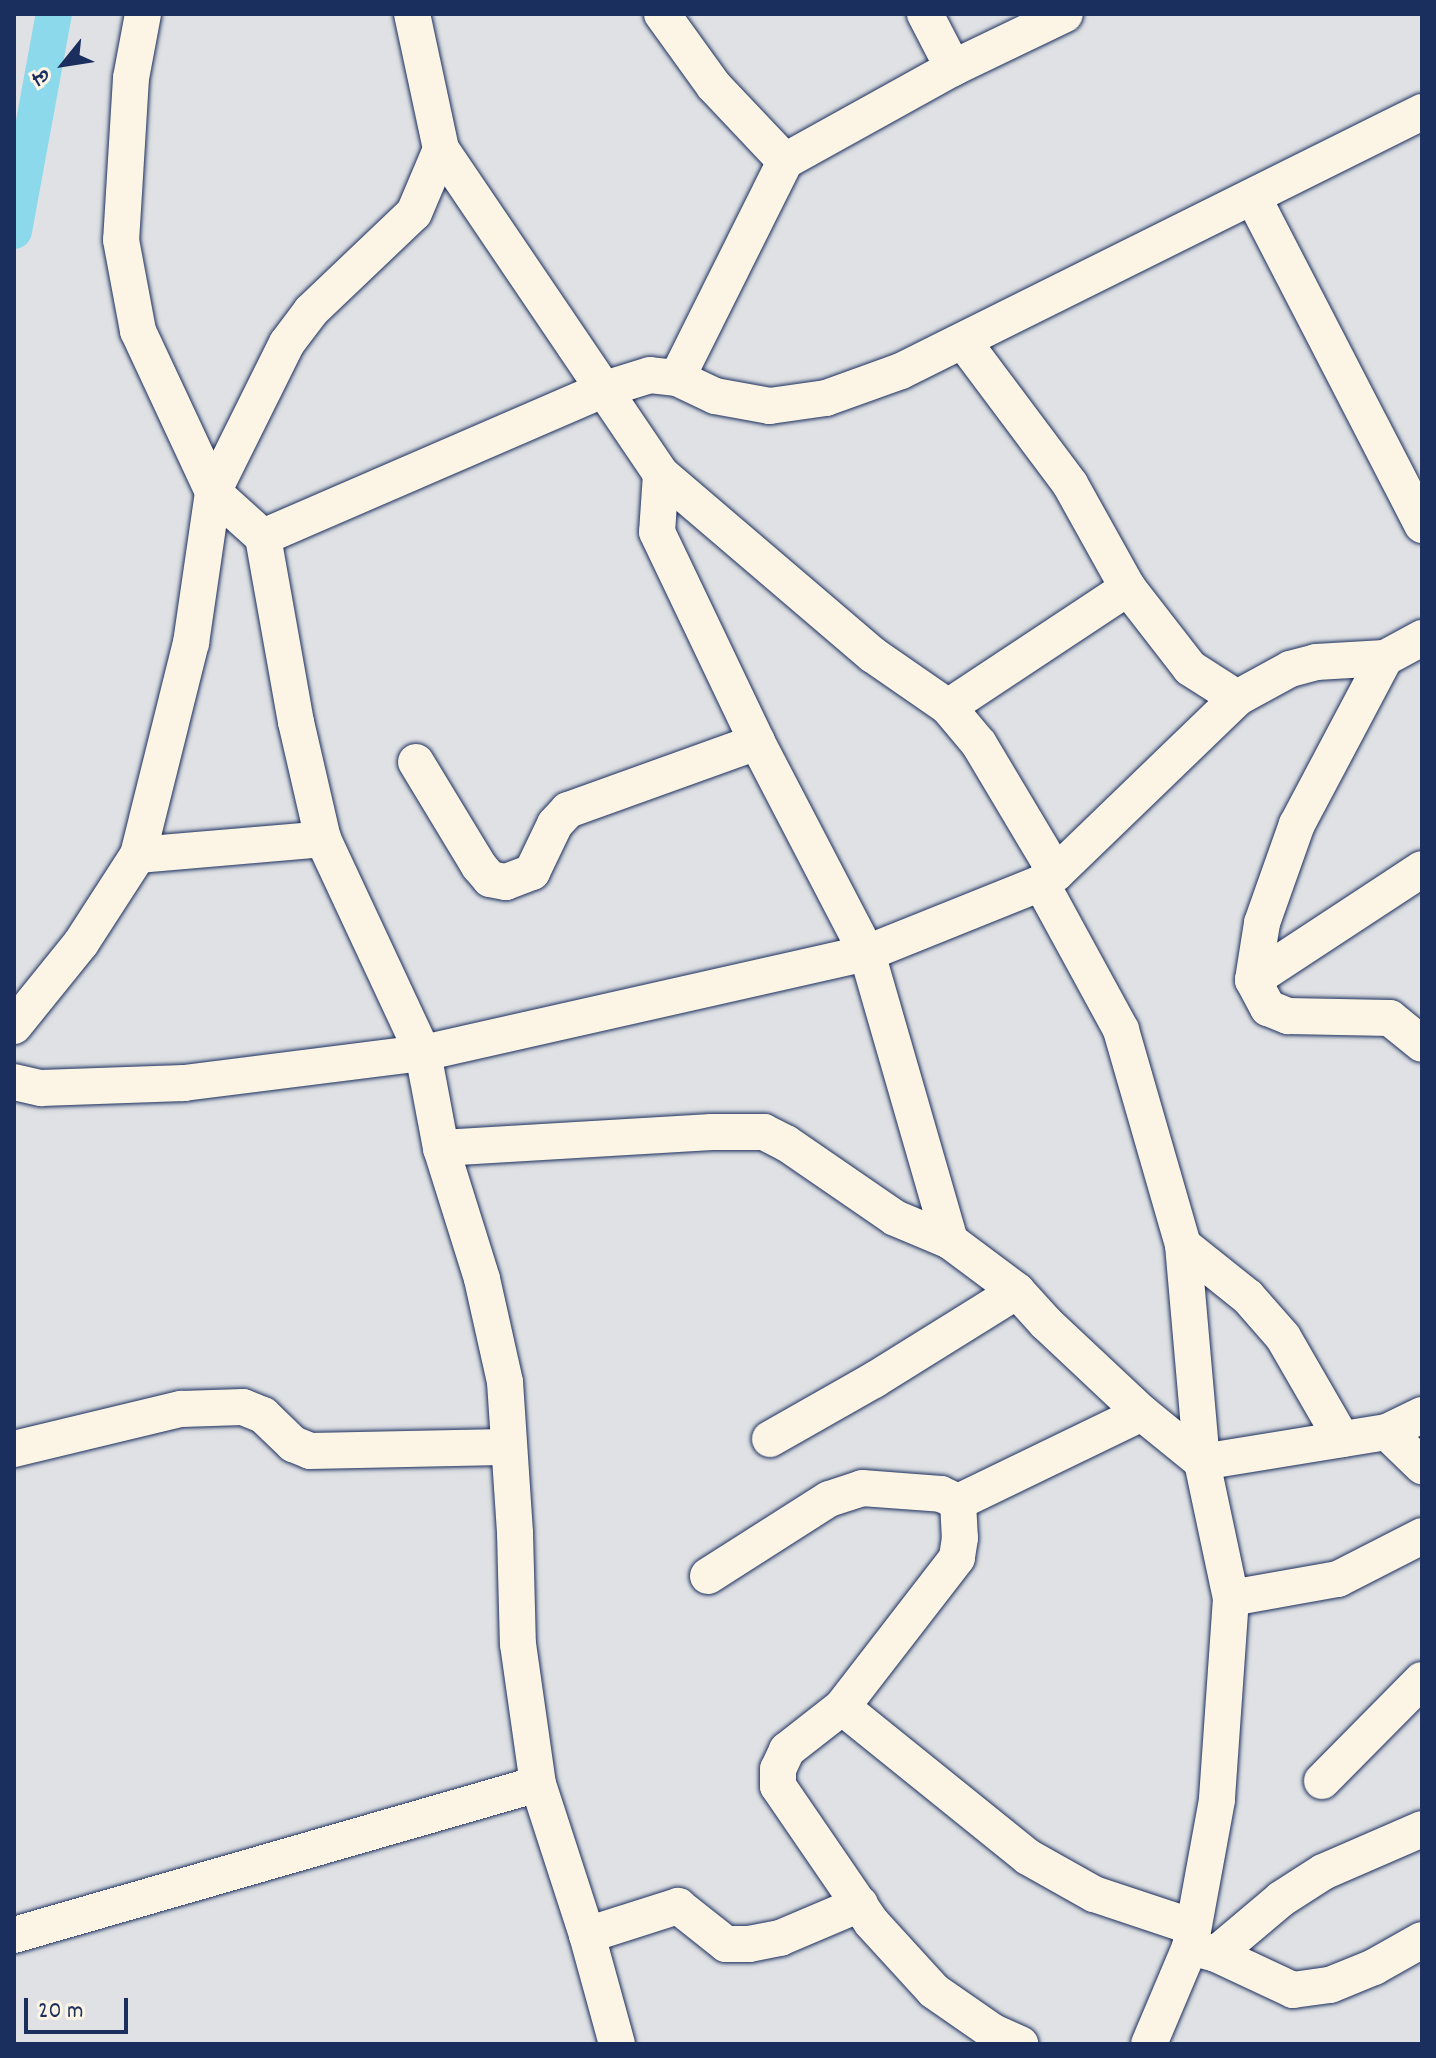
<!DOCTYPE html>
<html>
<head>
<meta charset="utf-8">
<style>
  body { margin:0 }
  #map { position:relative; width:1436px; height:2058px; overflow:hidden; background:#dfe1e4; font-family:Dekko,"Playpen Sans Deva",sans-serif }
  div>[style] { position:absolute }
  .canal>* { height:36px; margin:-18px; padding:0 18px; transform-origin:18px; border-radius:18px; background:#8dd9ec }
  .roads { filter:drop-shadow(0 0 2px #1b2f5e) drop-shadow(0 0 2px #1b2f5e) }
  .minor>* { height:36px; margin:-18px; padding:0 18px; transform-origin:18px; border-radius:18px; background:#fcf5e5 }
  span { translate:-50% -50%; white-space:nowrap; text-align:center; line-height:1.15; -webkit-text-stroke:7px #fcf5e5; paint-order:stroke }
  .frame { position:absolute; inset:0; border:16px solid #1b2f5e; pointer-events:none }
  .north { position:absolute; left:24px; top:24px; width:80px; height:80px; -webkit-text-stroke:6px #fcf5e5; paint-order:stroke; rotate:240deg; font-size:22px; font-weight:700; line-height:32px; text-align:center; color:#1b2f5e }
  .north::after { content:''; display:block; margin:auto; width:28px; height:36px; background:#1b2f5e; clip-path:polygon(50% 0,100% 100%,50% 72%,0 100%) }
  .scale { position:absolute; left:24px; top:1998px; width:104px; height:36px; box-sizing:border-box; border:4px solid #1b2f5e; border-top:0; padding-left:10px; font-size:24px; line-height:28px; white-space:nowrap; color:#1b2f5e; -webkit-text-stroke:6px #fcf5e5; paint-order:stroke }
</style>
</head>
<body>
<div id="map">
  <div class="canal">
    <div style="left:14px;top:231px;width:221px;rotate:-79.6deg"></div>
  </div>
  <div class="roads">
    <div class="minor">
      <div style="left:143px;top:14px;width:65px;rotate:100.6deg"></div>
      <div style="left:131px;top:78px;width:162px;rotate:93.5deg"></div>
      <div style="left:121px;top:240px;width:93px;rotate:79.4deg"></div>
      <div style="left:138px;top:331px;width:178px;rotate:65deg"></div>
      <div style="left:213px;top:492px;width:67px;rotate:42deg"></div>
      <div style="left:662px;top:14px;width:89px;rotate:54.2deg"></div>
      <div style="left:714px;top:86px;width:103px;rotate:46.6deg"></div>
      <div style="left:925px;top:14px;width:61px;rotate:62.6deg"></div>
      <div style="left:1422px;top:112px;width:582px;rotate:153.57deg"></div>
      <div style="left:901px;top:371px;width:80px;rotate:160.2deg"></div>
      <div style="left:826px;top:398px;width:57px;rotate:171.9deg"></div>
      <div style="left:770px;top:406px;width:56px;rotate:-169.7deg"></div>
      <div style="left:715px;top:396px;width:42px;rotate:-154.7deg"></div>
      <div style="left:677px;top:378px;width:27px;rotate:-174deg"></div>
      <div style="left:650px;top:375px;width:47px;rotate:162.7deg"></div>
      <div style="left:605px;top:389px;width:373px;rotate:156.6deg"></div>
      <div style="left:263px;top:537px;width:188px;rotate:79.9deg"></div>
      <div style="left:296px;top:722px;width:120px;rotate:77deg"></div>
      <div style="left:323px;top:839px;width:236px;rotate:65deg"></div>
      <div style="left:423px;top:1053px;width:97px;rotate:79.3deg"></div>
      <div style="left:441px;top:1148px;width:271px;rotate:-3.4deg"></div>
      <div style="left:712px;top:1132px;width:52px"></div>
      <div style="left:764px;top:1132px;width:25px;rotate:27deg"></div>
      <div style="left:786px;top:1143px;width:132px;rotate:34.5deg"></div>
      <div style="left:895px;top:1218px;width:60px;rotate:22.7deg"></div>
      <div style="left:950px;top:1241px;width:84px;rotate:36.7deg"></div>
      <div style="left:1017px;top:1291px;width:43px;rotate:47.8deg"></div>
      <div style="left:1046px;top:1323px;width:132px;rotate:43.2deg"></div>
      <div style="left:1142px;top:1413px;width:77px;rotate:39.2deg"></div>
      <div style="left:1202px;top:1462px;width:187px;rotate:-9.2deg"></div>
      <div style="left:1387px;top:1432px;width:49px;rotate:44.2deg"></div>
      <div style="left:441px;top:149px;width:392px;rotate:55.9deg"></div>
      <div style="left:661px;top:474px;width:279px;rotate:40.5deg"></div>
      <div style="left:873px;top:655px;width:91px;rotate:34.7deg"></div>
      <div style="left:948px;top:707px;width:48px;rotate:50deg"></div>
      <div style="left:979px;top:744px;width:150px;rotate:59.2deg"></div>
      <div style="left:1254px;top:199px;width:367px;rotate:62.7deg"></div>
      <div style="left:963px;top:341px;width:179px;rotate:53.2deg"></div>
      <div style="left:1070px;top:484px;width:119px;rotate:60.9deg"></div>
      <div style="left:1128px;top:588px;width:101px;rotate:52.2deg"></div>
      <div style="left:1190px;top:668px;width:56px;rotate:32.6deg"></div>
      <div style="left:677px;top:378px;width:242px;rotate:-63.5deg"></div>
      <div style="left:785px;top:161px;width:192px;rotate:-29deg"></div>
      <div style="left:953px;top:68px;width:124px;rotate:-25.7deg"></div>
      <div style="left:661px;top:474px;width:58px;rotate:93.9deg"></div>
      <div style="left:657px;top:532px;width:233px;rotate:64.5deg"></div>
      <div style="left:757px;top:742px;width:238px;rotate:62.5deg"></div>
      <div style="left:867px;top:953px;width:300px;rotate:73.9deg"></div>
      <div style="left:1385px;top:658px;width:188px;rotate:117.9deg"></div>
      <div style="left:1297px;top:824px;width:105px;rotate:109.5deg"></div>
      <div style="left:1262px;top:923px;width:58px;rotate:99deg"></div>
      <div style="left:1253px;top:980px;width:32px;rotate:62deg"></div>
      <div style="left:1268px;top:1008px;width:22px;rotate:22deg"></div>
      <div style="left:1288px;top:1016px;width:102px;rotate:1.1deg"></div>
      <div style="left:1390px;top:1018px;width:41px;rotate:39.1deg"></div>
      <div style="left:948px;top:707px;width:216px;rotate:-33.5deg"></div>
      <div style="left:416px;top:762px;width:122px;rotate:58.8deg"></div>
      <div style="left:479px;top:866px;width:17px;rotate:50deg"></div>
      <div style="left:490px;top:879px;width:16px;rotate:11deg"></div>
      <div style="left:506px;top:882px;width:28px;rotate:-21deg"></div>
      <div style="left:532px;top:872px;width:53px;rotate:-64.4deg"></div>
      <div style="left:555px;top:824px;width:19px;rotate:-47deg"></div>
      <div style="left:568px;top:810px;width:201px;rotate:-19.8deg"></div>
      <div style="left:138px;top:855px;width:186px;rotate:-4.9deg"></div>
      <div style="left:1041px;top:883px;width:167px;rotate:61.4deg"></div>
      <div style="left:1121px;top:1030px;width:224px;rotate:73.9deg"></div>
      <div style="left:1183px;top:1245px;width:218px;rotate:85deg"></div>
      <div style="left:1202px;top:1462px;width:139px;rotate:78deg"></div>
      <div style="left:1231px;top:1598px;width:202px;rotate:94deg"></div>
      <div style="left:1217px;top:1800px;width:149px;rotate:100.4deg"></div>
      <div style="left:1190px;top:1947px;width:105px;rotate:112.9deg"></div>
      <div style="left:1253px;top:980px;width:202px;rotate:-33.3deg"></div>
      <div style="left:14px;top:1026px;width:107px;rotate:-51.1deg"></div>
      <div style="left:81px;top:943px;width:105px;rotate:-57.1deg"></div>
      <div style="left:138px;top:855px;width:219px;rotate:-76deg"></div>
      <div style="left:191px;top:643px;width:153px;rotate:-81.7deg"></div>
      <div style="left:213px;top:492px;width:166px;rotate:-63.6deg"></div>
      <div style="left:287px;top:343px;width:40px;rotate:-53deg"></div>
      <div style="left:311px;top:311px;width:142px;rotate:-43.6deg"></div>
      <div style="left:414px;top:213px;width:69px;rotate:-67.1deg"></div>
      <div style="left:441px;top:149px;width:138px;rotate:-102.1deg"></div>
      <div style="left:14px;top:1082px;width:28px;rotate:13deg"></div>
      <div style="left:41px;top:1088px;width:143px;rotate:-2deg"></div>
      <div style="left:184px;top:1083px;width:241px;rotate:-7.2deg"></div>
      <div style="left:423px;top:1053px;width:455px;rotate:-12.7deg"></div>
      <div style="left:867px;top:953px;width:188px;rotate:-21.9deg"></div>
      <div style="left:1041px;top:883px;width:18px;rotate:-34deg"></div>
      <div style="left:1056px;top:873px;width:252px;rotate:-44deg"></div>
      <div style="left:1237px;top:698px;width:60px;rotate:-28.7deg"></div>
      <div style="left:1290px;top:669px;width:27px;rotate:-15deg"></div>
      <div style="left:1316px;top:662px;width:69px;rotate:-3.3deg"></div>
      <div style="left:1385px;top:658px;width:42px;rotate:-28.4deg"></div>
      <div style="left:441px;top:1148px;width:137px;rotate:72.6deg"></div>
      <div style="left:482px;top:1279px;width:106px;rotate:77.4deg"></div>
      <div style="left:505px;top:1382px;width:151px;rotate:86.2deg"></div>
      <div style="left:515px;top:1533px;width:111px;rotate:88.5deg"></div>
      <div style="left:518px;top:1644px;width:141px;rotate:81.9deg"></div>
      <div style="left:538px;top:1784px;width:159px;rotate:72deg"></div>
      <div style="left:587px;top:1935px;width:113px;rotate:74.6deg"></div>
      <div style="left:1183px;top:1245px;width:83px;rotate:38.7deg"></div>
      <div style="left:1248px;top:1297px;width:53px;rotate:48.8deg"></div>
      <div style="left:1283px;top:1337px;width:118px;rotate:60deg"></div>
      <div style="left:1387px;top:1432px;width:39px;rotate:-26deg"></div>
      <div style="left:770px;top:1439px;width:120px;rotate:-29.6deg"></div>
      <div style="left:874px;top:1380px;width:168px;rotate:-31.9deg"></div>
      <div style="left:14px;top:1449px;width:172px;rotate:-13.5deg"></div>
      <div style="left:181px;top:1409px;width:62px;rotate:-1.8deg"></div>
      <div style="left:243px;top:1407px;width:22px;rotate:22deg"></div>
      <div style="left:263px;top:1415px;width:42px;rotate:44deg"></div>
      <div style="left:293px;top:1444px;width:18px;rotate:22deg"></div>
      <div style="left:310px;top:1451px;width:199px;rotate:-1.2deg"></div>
      <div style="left:958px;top:1502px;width:36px;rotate:87deg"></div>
      <div style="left:960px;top:1538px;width:20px;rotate:99deg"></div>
      <div style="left:957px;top:1558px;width:188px;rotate:127.7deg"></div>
      <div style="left:842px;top:1707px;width:70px;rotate:142deg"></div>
      <div style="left:787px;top:1750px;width:21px;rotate:115deg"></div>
      <div style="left:778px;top:1769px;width:17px;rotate:90deg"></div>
      <div style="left:778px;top:1786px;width:165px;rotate:55.6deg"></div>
      <div style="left:871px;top:1922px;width:93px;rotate:47.6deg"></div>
      <div style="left:934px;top:1991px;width:72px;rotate:34.8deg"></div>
      <div style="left:993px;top:2032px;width:30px;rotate:24deg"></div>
      <div style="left:708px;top:1576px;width:143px;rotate:-32.5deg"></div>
      <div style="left:829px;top:1499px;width:35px;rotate:-18deg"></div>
      <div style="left:862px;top:1488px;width:79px;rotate:4.3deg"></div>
      <div style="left:941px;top:1494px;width:19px;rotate:25deg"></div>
      <div style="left:958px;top:1502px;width:204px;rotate:-25.8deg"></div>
      <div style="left:1231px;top:1598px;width:109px;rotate:-10.1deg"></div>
      <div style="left:1338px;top:1579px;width:94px;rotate:-27.1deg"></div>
      <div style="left:842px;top:1707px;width:239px;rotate:38.9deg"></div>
      <div style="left:1028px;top:1857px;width:76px;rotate:29.3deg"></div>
      <div style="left:1094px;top:1894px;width:104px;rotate:18.4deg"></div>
      <div style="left:1322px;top:1781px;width:142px;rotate:-45.3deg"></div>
      <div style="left:14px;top:1935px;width:545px;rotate:-16.08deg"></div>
      <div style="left:587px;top:1935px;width:96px;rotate:-17.7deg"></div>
      <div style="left:678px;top:1906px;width:61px;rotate:38.4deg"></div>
      <div style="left:726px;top:1944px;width:23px"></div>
      <div style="left:749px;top:1944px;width:32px;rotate:-11deg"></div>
      <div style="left:780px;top:1938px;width:87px;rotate:-23deg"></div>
      <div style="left:1190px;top:1947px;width:27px;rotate:15deg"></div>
      <div style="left:1216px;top:1954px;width:85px;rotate:25.1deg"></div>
      <div style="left:1293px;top:1990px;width:37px;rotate:-8deg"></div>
      <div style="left:1330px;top:1985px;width:48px;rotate:-22.2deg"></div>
      <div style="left:1374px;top:1967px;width:55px;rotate:-29.4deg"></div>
      <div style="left:1216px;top:1954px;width:85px;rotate:-40.2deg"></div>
      <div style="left:1281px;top:1899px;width:50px;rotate:-32.7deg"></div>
      <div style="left:1323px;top:1872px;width:108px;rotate:-23.5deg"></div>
    </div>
  </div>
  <div class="frame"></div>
  <div class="north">उ</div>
  <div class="scale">20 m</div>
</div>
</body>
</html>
